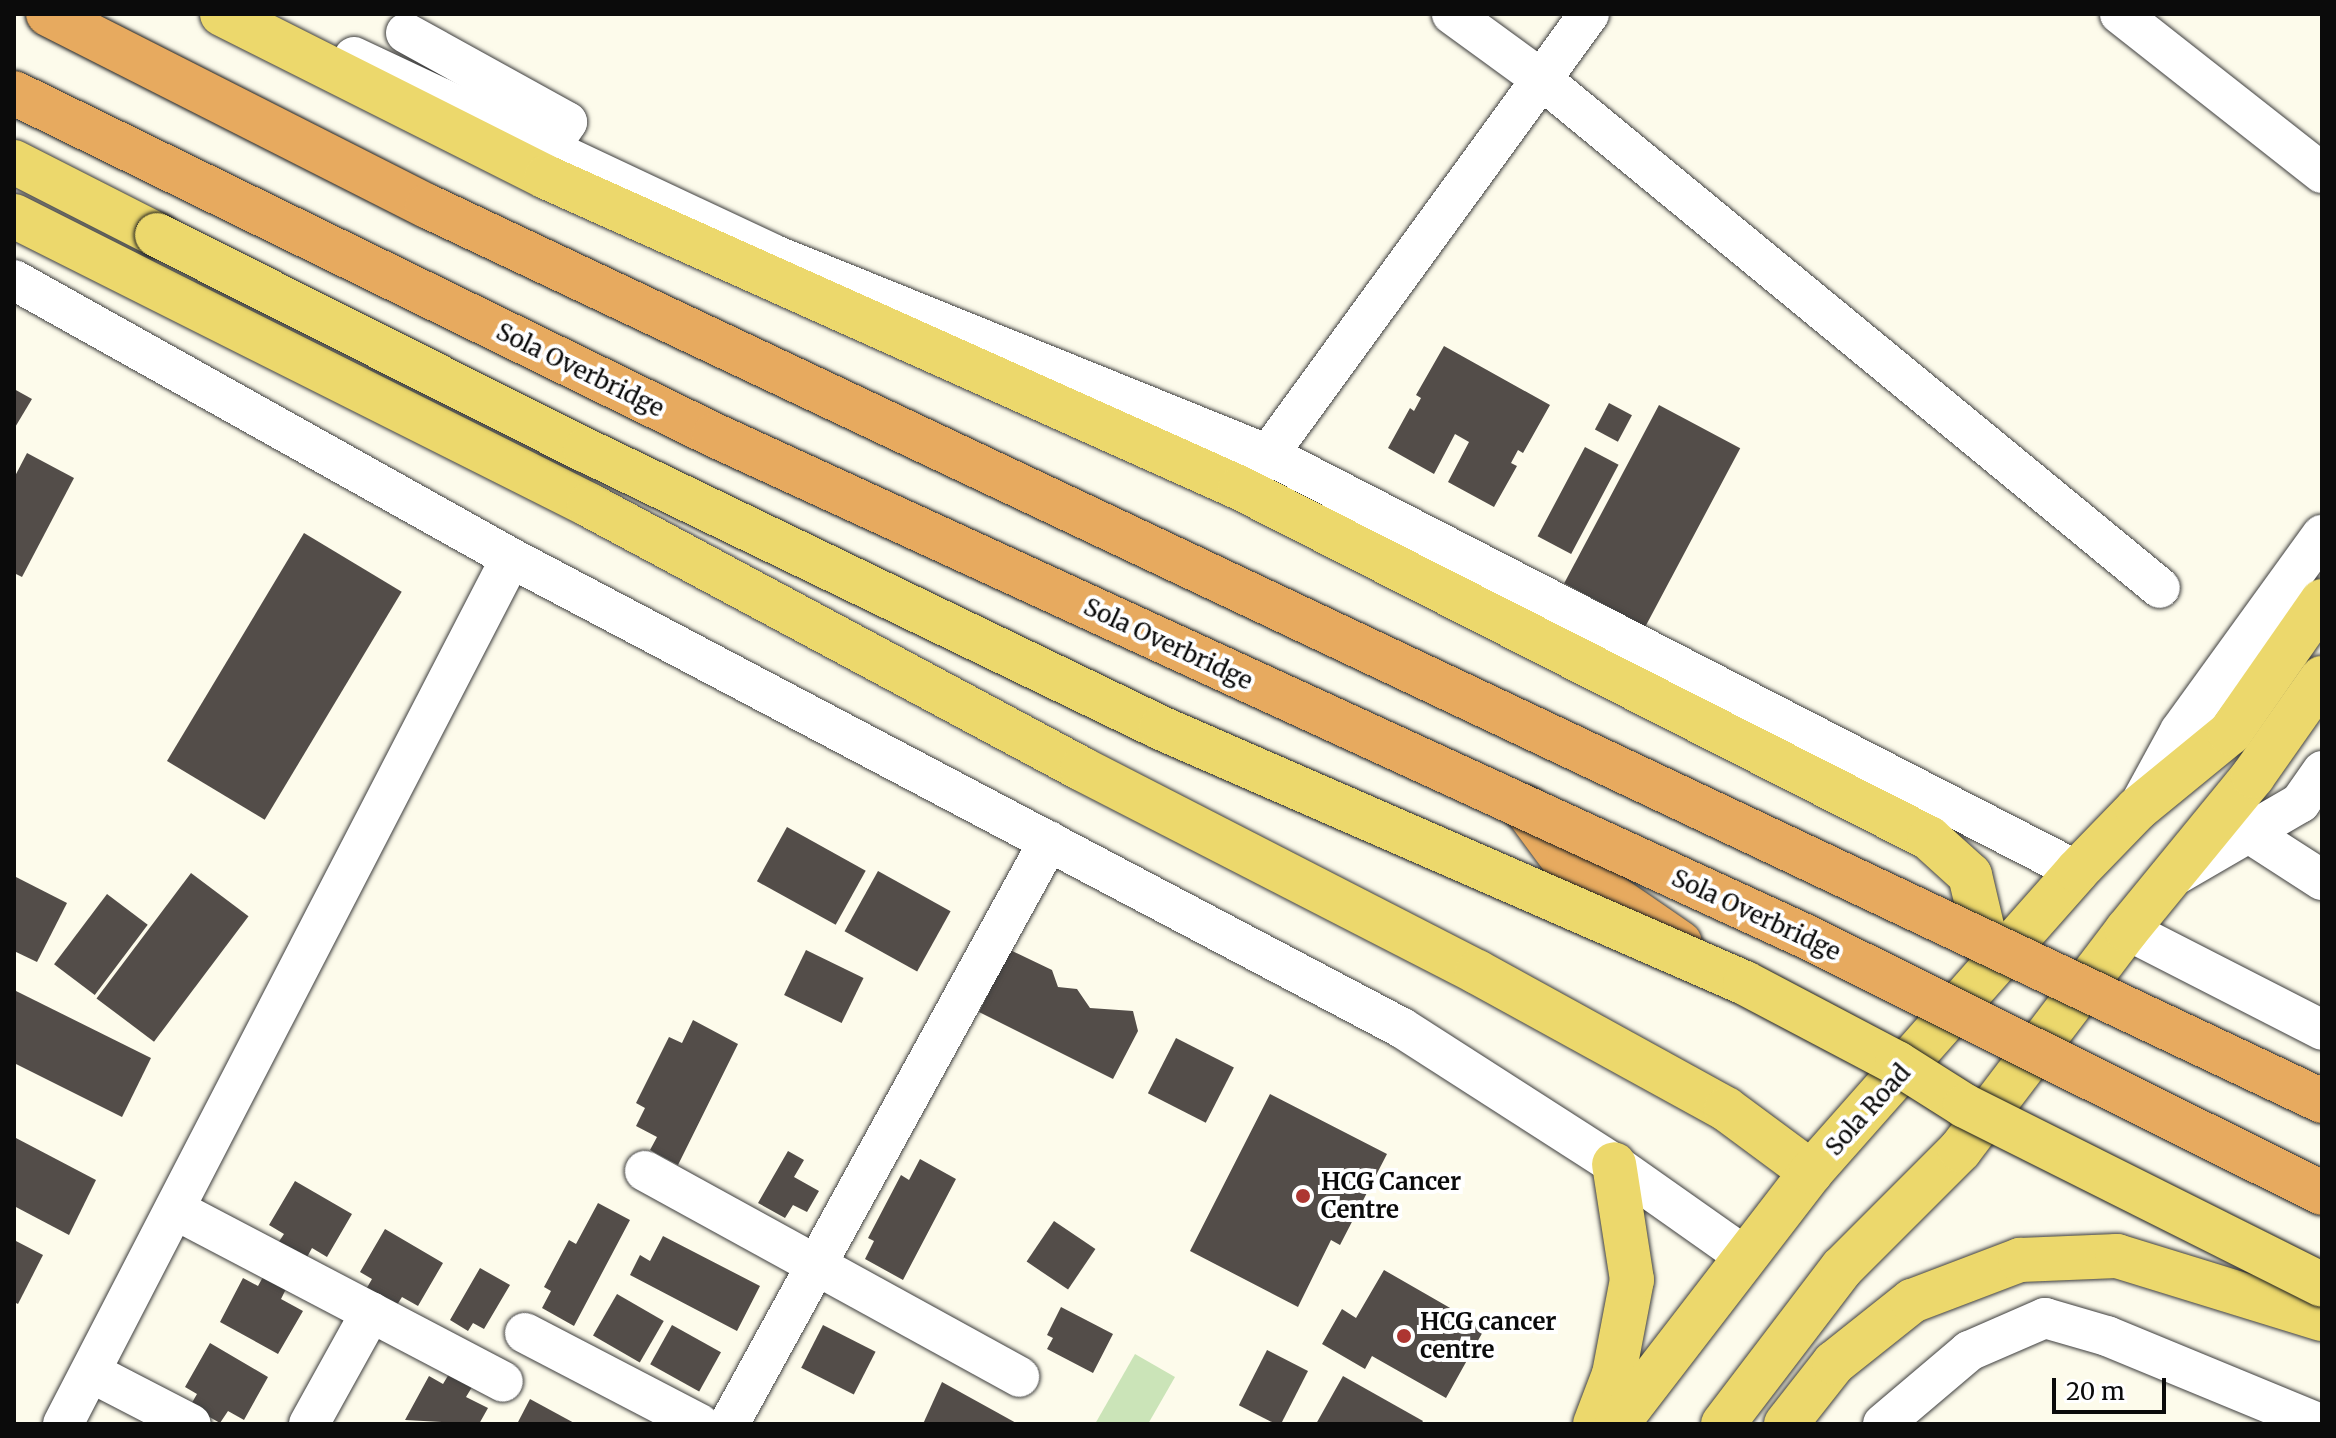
<!DOCTYPE html>
<html>
<head>
<meta charset="utf-8">
<style>
  body { margin:0 }
  #map { position:relative; width:2336px; height:1438px; overflow:hidden; background:#fdfbeb; font-family:Merriweather,serif }
  div>[style] { position:absolute }
  .green>* { inset:0; background:#cbe4b8 }
  .building>* { inset:0; background:#534d49; transform-origin:0 0 }
  .roads { filter:drop-shadow(0 0 2px #3e3e3e) drop-shadow(0 0 2px #3e3e3e) }
  .minor>* { height:40px; margin:-20px; padding:0 20px; transform-origin:20px; border-radius:20px; background:#fff }
  .major>* { height:44px; margin:-22px; padding:0 22px; transform-origin:22px; border-radius:22px; background:#ecd86c }
  .highway>* { height:44px; margin:-22px; padding:0 22px; transform-origin:22px; border-radius:22px; background:#e7aa5f }
  .bridges { filter:drop-shadow(0 0 2px #1c1c1c) drop-shadow(0 0 2px #1c1c1c) }
  .major-bridge>* { height:44px; margin:-22px; padding:0 22px; transform-origin:22px; border-radius:22px; background:#ecd86c }
  .highway-bridge>* { height:44px; margin:-22px; padding:0 22px; transform-origin:22px; border-radius:22px; background:#e7aa5f }
  .dots>* { width:22px; height:22px; translate:-50% -50%; box-sizing:border-box; border:4px solid #fff; border-radius:50% }
  span { translate:-50% -50%; white-space:nowrap; text-align:center; line-height:1.15; -webkit-text-stroke:8px #fff; paint-order:stroke }
  .street-label { font-size:24px; color:#0b0b0b }
  .poi-label { font-size:24px; color:#0b0b0b; font-weight:700 }
  .left { translate:0 -50%; text-align:left }
  .frame { position:absolute; inset:0; border:16px solid #0b0b0b; pointer-events:none }
  .scale { position:absolute; left:2052px; top:1378px; width:114px; height:36px; box-sizing:border-box; border:4px solid #0b0b0b; border-top:0; padding-left:10px; font-size:24px; line-height:28px; white-space:nowrap; color:#0b0b0b; -webkit-text-stroke:6px #fff; paint-order:stroke }
</style>
</head>
<body>
<div id="map">
  <div class="green">
    <div style="clip-path:polygon(1135px 1354px,1175px 1377px,1148px 1424px,1095px 1424px)"></div>
  </div>
  <div class="building">
    <div style="clip-path:polygon(1444px 346px,1550px 405px,1523px 453px,1518px 450px,1511px 463px,1517px 466px,1494px 507px,1448px 482px,1469px 442px,1455px 434px,1434px 474px,1388px 448px,1410px 408px,1414px 411px,1421px 398px,1416px 395px)"></div>
    <div style="clip-path:polygon(14px 389px,32px 399px,14px 429px)"></div>
    <div style="left:1609px;top:403px;width:26px;height:30px;rotate:28deg"></div>
    <div style="left:1659px;top:405px;width:92px;height:202px;rotate:28deg"></div>
    <div style="left:1585px;top:447px;width:38px;height:101px;rotate:28deg"></div>
    <div style="clip-path:polygon(27px 453px,74px 478px,22px 577px,14px 573px,14px 478px)"></div>
    <div style="left:304px;top:533px;width:114px;height:266px;rotate:31deg"></div>
    <div style="left:787px;top:827px;width:90px;height:62px;rotate:29deg"></div>
    <div style="left:878px;top:871px;width:83px;height:69px;rotate:29deg"></div>
    <div style="left:191px;top:873px;width:72px;height:157px;rotate:37deg"></div>
    <div style="clip-path:polygon(14px 876px,67px 903px,37px 962px,14px 951px)"></div>
    <div style="left:107px;top:894px;width:51px;height:88px;rotate:37deg"></div>
    <div style="left:806px;top:950px;width:64px;height:50px;rotate:26deg"></div>
    <div style="clip-path:polygon(1010px 950px,1052px 970px,1058px 987px,1077px 989px,1090px 1008px,1133px 1011px,1138px 1031px,1113px 1079px,979px 1012px)"></div>
    <div style="clip-path:polygon(14px 990px,151px 1058px,122px 1117px,14px 1063px)"></div>
    <div style="clip-path:polygon(693px 1020px,738px 1044px,678px 1165px,650px 1150px,657px 1137px,636px 1126px,645px 1108px,636px 1103px,669px 1037px,682px 1043px)"></div>
    <div style="left:1176px;top:1038px;width:65px;height:62px;rotate:27deg"></div>
    <div style="clip-path:polygon(1270px 1094px,1387px 1154px,1340px 1245px,1331px 1240px,1298px 1307px,1190px 1251px)"></div>
    <div style="clip-path:polygon(14px 1137px,96px 1180px,69px 1235px,14px 1206px)"></div>
    <div style="clip-path:polygon(788px 1151px,804px 1160px,794px 1177px,819px 1191px,807px 1212px,793px 1205px,785px 1218px,758px 1203px)"></div>
    <div style="clip-path:polygon(920px 1159px,956px 1179px,903px 1280px,865px 1259px,874px 1241px,868px 1238px,901px 1175px,909px 1180px)"></div>
    <div style="clip-path:polygon(295px 1181px,352px 1214px,327px 1257px,312px 1248px,306px 1259px,278px 1243px,284px 1234px,269px 1225px)"></div>
    <div style="clip-path:polygon(598px 1203px,630px 1220px,574px 1326px,542px 1308px,551px 1291px,544px 1287px,569px 1240px,576px 1244px)"></div>
    <div style="left:1054px;top:1221px;width:50px;height:49px;rotate:34deg"></div>
    <div style="clip-path:polygon(385px 1229px,443px 1263px,418px 1306px,402px 1297px,395px 1308px,365px 1291px,372px 1279px,360px 1272px)"></div>
    <div style="clip-path:polygon(663px 1236px,760px 1286px,737px 1331px,630px 1275px,640px 1255px,650px 1261px)"></div>
    <div style="clip-path:polygon(14px 1240px,43px 1255px,18px 1304px,14px 1302px)"></div>
    <div style="clip-path:polygon(480px 1268px,510px 1285px,484px 1329px,473px 1323px,468px 1331px,450px 1320px)"></div>
    <div style="clip-path:polygon(1384px 1270px,1485px 1328px,1446px 1398px,1372px 1356px,1365px 1369px,1322px 1344px,1342px 1309px,1356px 1318px)"></div>
    <div style="clip-path:polygon(263px 1277px,286px 1289px,281px 1299px,303px 1311px,278px 1354px,220px 1322px,243px 1278px,258px 1286px)"></div>
    <div style="left:617px;top:1294px;width:54px;height:48px;rotate:30deg"></div>
    <div style="clip-path:polygon(1061px 1307px,1113px 1334px,1093px 1373px,1047px 1349px,1053px 1338px,1047px 1335px)"></div>
    <div style="left:672px;top:1325px;width:56px;height:45px;rotate:29deg"></div>
    <div style="left:823px;top:1325px;width:59px;height:48px;rotate:27deg"></div>
    <div style="clip-path:polygon(210px 1343px,268px 1377px,244px 1420px,228px 1411px,220px 1423px,190px 1406px,197px 1394px,185px 1387px)"></div>
    <div style="left:1267px;top:1350px;width:46px;height:62px;rotate:27deg"></div>
    <div style="clip-path:polygon(449px 1374px,472px 1387px,466px 1397px,488px 1408px,479px 1424px,405px 1420px,429px 1376px,443px 1384px)"></div>
    <div style="clip-path:polygon(1343px 1376px,1423px 1421px,1421px 1424px,1316px 1424px)"></div>
    <div style="clip-path:polygon(942px 1382px,1018px 1424px,923px 1424px)"></div>
    <div style="clip-path:polygon(530px 1399px,576px 1424px,517px 1424px)"></div>
  </div>
  <div class="roads">
    <div class="minor">
      <div style="left:1452px;top:14px;width:110px;rotate:36.1deg"></div>
      <div style="left:1541px;top:79px;width:801px;rotate:39.43deg"></div>
      <div style="left:2120px;top:14px;width:257px;rotate:38.2deg"></div>
      <div style="left:406px;top:33px;width:184px;rotate:28.9deg"></div>
      <div style="left:567px;top:122px;width:34px;rotate:124deg"></div>
      <div style="left:354px;top:57px;width:462px;rotate:25.2deg"></div>
      <div style="left:772px;top:254px;width:538px;rotate:22.04deg"></div>
      <div style="left:1271px;top:456px;width:907px;rotate:27.24deg"></div>
      <div style="left:14px;top:280px;width:569px;rotate:29.22deg"></div>
      <div style="left:511px;top:558px;width:1007px;rotate:27.81deg"></div>
      <div style="left:1402px;top:1028px;width:252px;rotate:32.7deg"></div>
      <div style="left:1614px;top:1164px;width:158px;rotate:35.2deg"></div>
      <div style="left:1254px;top:474px;width:569px;rotate:-53.94deg"></div>
      <div style="left:2139px;top:806px;width:85px;rotate:-61.3deg"></div>
      <div style="left:2180px;top:731px;width:242px;rotate:-54.1deg"></div>
      <div style="left:2249px;top:833px;width:87px;rotate:32.8deg"></div>
      <div style="left:2174px;top:876px;width:146px;rotate:-30.1deg"></div>
      <div style="left:2300px;top:803px;width:39px;rotate:-55deg"></div>
      <div style="left:2127px;top:930px;width:219px;rotate:27.1deg"></div>
      <div style="left:645px;top:1171px;width:427px;rotate:28.8deg"></div>
      <div style="left:176px;top:1210px;width:369px;rotate:27.7deg"></div>
      <div style="left:525px;top:1333px;width:197px;rotate:27.5deg"></div>
      <div style="left:92px;top:1373px;width:111px;rotate:27.3deg"></div>
      <div style="left:63px;top:1424px;width:975px;rotate:-62.65deg"></div>
      <div style="left:309px;top:1424px;width:128px;rotate:-61deg"></div>
      <div style="left:729px;top:1424px;width:665px;rotate:-61.24deg"></div>
      <div style="left:1883px;top:1424px;width:113px;rotate:-40.3deg"></div>
      <div style="left:1969px;top:1351px;width:83px;rotate:-23.5deg"></div>
      <div style="left:2045px;top:1318px;width:65px;rotate:16.2deg"></div>
      <div style="left:2107px;top:1336px;width:230px;rotate:22.4deg"></div>
    </div>
    <div class="major">
      <div style="left:222px;top:14px;width:363px;rotate:26.7deg"></div>
      <div style="left:546px;top:177px;width:760px;rotate:24.14deg"></div>
      <div style="left:1240px;top:488px;width:773px;rotate:26.93deg"></div>
      <div style="left:1929px;top:838px;width:55px;rotate:42.1deg"></div>
      <div style="left:1970px;top:875px;width:70px;rotate:76.8deg"></div>
      <div style="left:14px;top:162px;width:161px;rotate:27deg"></div>
      <div style="left:14px;top:216px;width:644px;rotate:26.68deg"></div>
      <div style="left:589px;top:505px;width:559px;rotate:28.17deg"></div>
      <div style="left:1082px;top:769px;width:444px;rotate:27.2deg"></div>
      <div style="left:1477px;top:972px;width:284px;rotate:28.8deg"></div>
      <div style="left:1726px;top:1109px;width:106px;rotate:36.5deg"></div>
      <div style="left:1595px;top:1424px;width:53px;rotate:-69.2deg"></div>
      <div style="left:1614px;top:1374px;width:96px;rotate:-79.2deg"></div>
      <div style="left:1632px;top:1280px;width:117px;rotate:-98.8deg"></div>
      <div style="left:1617px;top:1424px;width:318px;rotate:-52.4deg"></div>
      <div style="left:1811px;top:1172px;width:402px;rotate:-48.5deg"></div>
      <div style="left:2077px;top:871px;width:86px;rotate:-45.9deg"></div>
      <div style="left:2137px;top:809px;width:120px;rotate:-39.3deg"></div>
      <div style="left:2230px;top:733px;width:161px;rotate:-55.1deg"></div>
      <div style="left:1723px;top:1424px;width:196px;rotate:-52.7deg"></div>
      <div style="left:1842px;top:1268px;width:167px;rotate:-45deg"></div>
      <div style="left:1960px;top:1150px;width:276px;rotate:-52.8deg"></div>
      <div style="left:2127px;top:930px;width:199px;rotate:-50.7deg"></div>
      <div style="left:2253px;top:776px;width:120px;rotate:-54.9deg"></div>
      <div style="left:1786px;top:1424px;width:78px;rotate:-51.8deg"></div>
      <div style="left:1834px;top:1363px;width:100px;rotate:-38.5deg"></div>
      <div style="left:1912px;top:1301px;width:116px;rotate:-20.8deg"></div>
      <div style="left:2020px;top:1260px;width:97px;rotate:-2.4deg"></div>
      <div style="left:2117px;top:1256px;width:214px;rotate:17.1deg"></div>
    </div>
    <div class="highway">
      <div style="left:1525px;top:808px;width:71px;rotate:53.6deg"></div>
      <div style="left:1567px;top:865px;width:137px;rotate:34.6deg"></div>
    </div>
  </div>
  <div class="bridges">
    <div class="major-bridge">
      <div style="left:157px;top:235px;width:479px;rotate:26.7deg"></div>
      <div style="left:585px;top:450px;width:640px;rotate:25.76deg"></div>
      <div style="left:1161px;top:728px;width:637px;rotate:23.59deg"></div>
      <div style="left:1745px;top:983px;width:172px;rotate:27.8deg"></div>
      <div style="left:1897px;top:1063px;width:80px;rotate:32.3deg"></div>
      <div style="left:1965px;top:1106px;width:399px;rotate:26.6deg"></div>
    </div>
    <div class="highway-bridge">
      <div style="left:48px;top:14px;width:425px;rotate:26.9deg"></div>
      <div style="left:427px;top:206px;width:2096px;rotate:25.28deg"></div>
      <div style="left:14px;top:93px;width:779px;rotate:26.04deg"></div>
      <div style="left:714px;top:435px;width:1203px;rotate:24.67deg"></div>
      <div style="left:1807px;top:937px;width:575px;rotate:26.43deg"></div>
    </div>
  </div>
  <div class="dots">
    <div style="left:1303px;top:1196px;background:#ad3631"></div>
    <div style="left:1404px;top:1336px;background:#ad3631"></div>
  </div>
  <div class="street-label">
    <span style="left:580px;top:370px;rotate:26deg">Sola Overbridge</span>
    <span style="left:1168px;top:644px;rotate:25deg">Sola Overbridge</span>
    <span style="left:1756px;top:915px;rotate:25deg">Sola Overbridge</span>
    <span style="left:1868px;top:1110px;rotate:-48deg">Sola Road</span>
  </div>
  <div class="poi-label">
    <span class="left" style="left:1321px;top:1196px">HCG Cancer<br>Centre</span>
    <span class="left" style="left:1420px;top:1336px">HCG cancer<br>centre</span>
  </div>
  <div class="frame"></div>
  <div class="scale">20 m</div>
</div>
</body>
</html>
